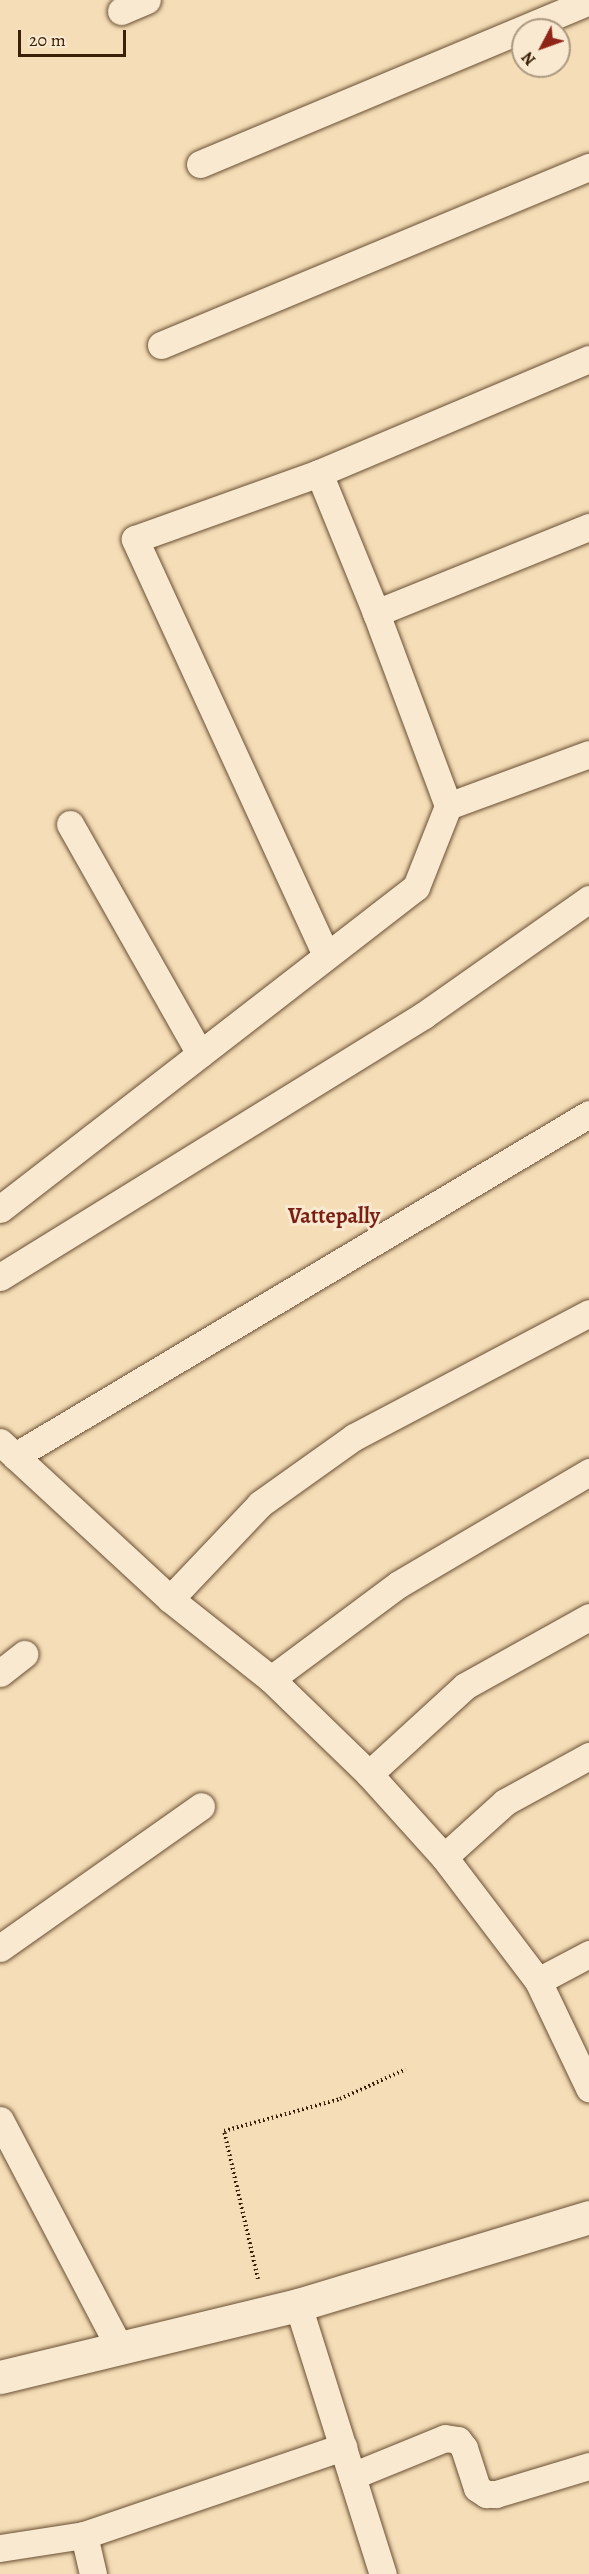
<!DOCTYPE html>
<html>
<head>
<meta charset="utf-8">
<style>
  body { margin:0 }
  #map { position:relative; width:589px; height:2574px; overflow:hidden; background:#f5ddb7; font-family:Alegreya,serif }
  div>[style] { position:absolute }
  .path>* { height:4px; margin-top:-2px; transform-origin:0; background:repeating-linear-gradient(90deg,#3a2007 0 1.5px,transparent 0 4.5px) }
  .roads { filter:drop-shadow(0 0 2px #694f33) drop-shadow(0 0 2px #694f33) }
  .street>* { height:27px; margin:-13.5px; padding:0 13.5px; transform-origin:13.5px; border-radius:13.5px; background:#f8e9d0 }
  .secondary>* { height:33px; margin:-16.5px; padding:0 16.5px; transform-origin:16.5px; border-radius:16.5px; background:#f8e9d0 }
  span { translate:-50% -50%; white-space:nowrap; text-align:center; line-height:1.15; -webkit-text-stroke:6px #f8e9d0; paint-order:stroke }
  .neighbourhood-label { font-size:22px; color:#7a1f14; font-weight:700 }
  .north { position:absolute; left:511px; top:18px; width:60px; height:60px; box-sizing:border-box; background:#f8e9d0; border:2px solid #ac9980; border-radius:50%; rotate:229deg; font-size:16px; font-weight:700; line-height:24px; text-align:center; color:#3a2007 }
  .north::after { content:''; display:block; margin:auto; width:21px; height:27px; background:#8f2418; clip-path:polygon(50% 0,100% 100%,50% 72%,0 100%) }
  .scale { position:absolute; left:18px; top:30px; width:108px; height:27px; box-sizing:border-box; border:3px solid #3a2007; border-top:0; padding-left:8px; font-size:18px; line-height:21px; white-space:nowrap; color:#3a2007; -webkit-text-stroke:4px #f8e9d0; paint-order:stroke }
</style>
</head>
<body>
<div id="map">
  <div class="path">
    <div style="left:258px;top:2279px;width:152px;rotate:-102.9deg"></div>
    <div style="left:224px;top:2131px;width:120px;rotate:-15.4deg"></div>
    <div style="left:340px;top:2099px;width:72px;rotate:-24.4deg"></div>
  </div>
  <div class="roads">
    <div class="street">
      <div style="left:121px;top:11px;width:28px;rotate:-23deg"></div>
      <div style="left:200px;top:164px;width:422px;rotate:-22.7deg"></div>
      <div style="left:161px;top:345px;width:464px;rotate:-22.6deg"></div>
      <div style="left:319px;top:473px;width:151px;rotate:67.8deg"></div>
      <div style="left:376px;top:613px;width:206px;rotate:69.5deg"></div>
      <div style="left:376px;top:613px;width:230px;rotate:-22deg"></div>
      <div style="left:70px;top:824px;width:264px;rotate:60.5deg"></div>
      <div style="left:326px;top:955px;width:458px;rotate:-114.7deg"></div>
      <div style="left:135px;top:539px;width:195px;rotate:-19.7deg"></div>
      <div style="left:319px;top:473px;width:293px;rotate:-22.9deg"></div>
      <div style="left:0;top:1209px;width:526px;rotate:-37.74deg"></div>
      <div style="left:416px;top:887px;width:87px;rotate:-68.4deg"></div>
      <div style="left:448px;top:806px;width:150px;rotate:-20.2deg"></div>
      <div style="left:0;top:1277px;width:498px;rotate:-31.7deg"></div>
      <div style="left:424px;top:1015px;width:202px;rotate:-35.1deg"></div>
      <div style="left:0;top:1442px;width:231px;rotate:42.7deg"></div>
      <div style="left:170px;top:1599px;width:129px;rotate:38.4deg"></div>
      <div style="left:271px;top:1679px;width:136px;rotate:44.1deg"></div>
      <div style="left:369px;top:1774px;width:112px;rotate:47.9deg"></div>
      <div style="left:444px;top:1857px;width:156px;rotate:52.8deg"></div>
      <div style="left:538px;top:1981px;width:119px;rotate:64.5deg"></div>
      <div style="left:15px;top:1456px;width:668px;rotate:-30.79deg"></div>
      <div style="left:170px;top:1599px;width:131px;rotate:-46.5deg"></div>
      <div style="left:260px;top:1504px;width:115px;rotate:-35.5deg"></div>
      <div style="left:354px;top:1437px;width:266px;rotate:-27.8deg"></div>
      <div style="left:0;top:1673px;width:31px;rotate:-38deg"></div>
      <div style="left:271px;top:1679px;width:159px;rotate:-36.6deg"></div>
      <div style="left:399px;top:1584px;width:221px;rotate:-30.5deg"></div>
      <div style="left:369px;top:1774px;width:130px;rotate:-42.5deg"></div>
      <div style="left:465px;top:1686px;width:142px;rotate:-29.1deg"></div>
      <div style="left:444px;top:1857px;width:82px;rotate:-42deg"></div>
      <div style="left:505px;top:1802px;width:96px;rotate:-28.7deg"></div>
      <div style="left:0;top:1948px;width:246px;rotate:-35.2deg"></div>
      <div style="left:538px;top:1981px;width:58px;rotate:-27.9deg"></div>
      <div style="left:0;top:2120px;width:256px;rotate:62.3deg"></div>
      <div style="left:298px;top:2305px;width:282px;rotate:72.5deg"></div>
      <div style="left:352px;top:2476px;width:100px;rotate:-22.2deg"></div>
      <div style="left:445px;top:2438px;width:13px;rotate:9deg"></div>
      <div style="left:458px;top:2440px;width:10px;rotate:53deg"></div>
      <div style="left:464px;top:2448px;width:42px;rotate:72deg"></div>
      <div style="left:477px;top:2488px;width:11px;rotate:34deg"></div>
      <div style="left:486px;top:2494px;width:10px"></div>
      <div style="left:496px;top:2494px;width:97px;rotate:-16.8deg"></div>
      <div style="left:84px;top:2535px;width:40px;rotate:77deg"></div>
      <div style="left:0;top:2548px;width:85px;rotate:-8.8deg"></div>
      <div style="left:84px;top:2535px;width:274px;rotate:-18.8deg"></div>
    </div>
    <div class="secondary">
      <div style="left:0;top:2377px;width:307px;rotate:-13.6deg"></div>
      <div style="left:298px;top:2305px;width:304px;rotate:-16.8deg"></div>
    </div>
  </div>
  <div class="neighbourhood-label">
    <span style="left:334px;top:1217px">Vattepally</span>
  </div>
  <div class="north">N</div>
  <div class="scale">20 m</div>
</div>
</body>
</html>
